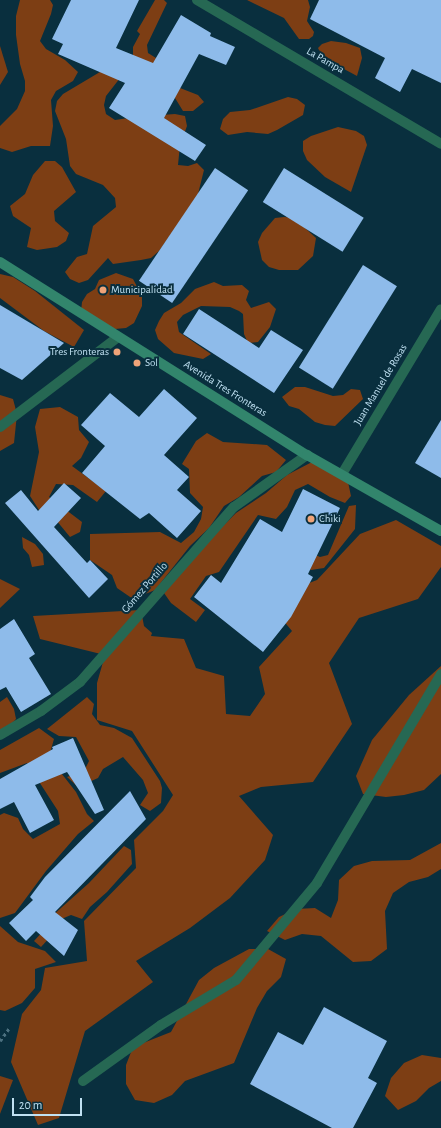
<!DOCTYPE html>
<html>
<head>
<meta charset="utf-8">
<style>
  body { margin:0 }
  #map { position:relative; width:441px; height:1128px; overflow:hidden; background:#092f3e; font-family:"Alegreya Sans",sans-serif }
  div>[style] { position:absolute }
  .green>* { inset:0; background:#7d3e14 }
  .building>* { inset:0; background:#8ebbea; transform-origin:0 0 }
  .path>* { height:2.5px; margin-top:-1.25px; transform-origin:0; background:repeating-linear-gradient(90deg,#4c7180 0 3px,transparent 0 6px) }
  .lane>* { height:10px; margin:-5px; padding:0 5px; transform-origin:5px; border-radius:5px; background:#266853 }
  .street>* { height:10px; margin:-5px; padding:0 5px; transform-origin:5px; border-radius:5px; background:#266853 }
  .secondary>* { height:10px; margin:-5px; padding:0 5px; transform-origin:5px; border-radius:5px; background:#32856c }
  .dots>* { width:11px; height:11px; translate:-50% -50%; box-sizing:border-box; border:2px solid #092f3e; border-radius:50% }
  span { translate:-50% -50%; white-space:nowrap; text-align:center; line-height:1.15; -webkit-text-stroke:4px #092f3e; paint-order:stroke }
  .street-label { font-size:11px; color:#c0e1f2 }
  .poi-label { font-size:11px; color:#c0e1f2 }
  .left { translate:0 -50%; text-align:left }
  .right { translate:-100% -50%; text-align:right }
  .scale { position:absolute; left:12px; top:1098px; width:70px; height:18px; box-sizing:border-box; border:2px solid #c0e1f2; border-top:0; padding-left:5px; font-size:12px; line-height:14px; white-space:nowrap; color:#c0e1f2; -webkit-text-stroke:3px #092f3e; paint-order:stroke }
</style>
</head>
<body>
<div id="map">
  <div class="green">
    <div style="clip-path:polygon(20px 0,50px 0,53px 5px,51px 14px,40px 41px,46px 49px,65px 60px,78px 72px,73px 81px,56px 91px,51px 100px,53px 126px,50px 146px,31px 146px,12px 152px,0 148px,0 126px,17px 109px,25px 91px,25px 81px,20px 64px,16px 35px,16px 16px)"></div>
    <div style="clip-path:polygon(155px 0,164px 0,167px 3px,147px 45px,148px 53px,156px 58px,180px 88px,198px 95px,204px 102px,193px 111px,183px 111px,175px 98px,133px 57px,133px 47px,140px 34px,137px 31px)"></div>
    <div style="clip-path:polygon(247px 0,308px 0,310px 7px,307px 21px,314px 32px,313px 36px,309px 39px,299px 39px,284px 18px)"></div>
    <div style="clip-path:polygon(331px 41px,346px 43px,360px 48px,362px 58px,357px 76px,331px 62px,320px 52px,318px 48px,322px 44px)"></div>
    <div style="clip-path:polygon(0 46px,8px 72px,0 85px)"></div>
    <div style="clip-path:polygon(105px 69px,124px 73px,106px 96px,104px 105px,106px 114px,115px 120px,135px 117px,175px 114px,185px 116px,187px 126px,180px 145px,178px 165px,188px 166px,197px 163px,204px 170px,197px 198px,159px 251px,151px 258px,141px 260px,113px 264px,108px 258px,88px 280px,79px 283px,70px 279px,65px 272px,77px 257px,87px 254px,93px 226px,116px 207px,115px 198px,103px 185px,76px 174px,70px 166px,66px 139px,55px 111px,57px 101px,63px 94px)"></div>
    <div style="clip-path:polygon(288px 97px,297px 99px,305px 105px,303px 115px,277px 130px,268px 134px,247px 132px,228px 135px,220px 129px,223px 119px,230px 112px,250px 110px)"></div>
    <div style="clip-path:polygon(338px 127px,356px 131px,364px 136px,367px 145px,351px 192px,325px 177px,307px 160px,303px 151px,303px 141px,311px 136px)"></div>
    <div style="clip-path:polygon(45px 161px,55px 161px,62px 167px,76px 192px,54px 211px,55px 221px,69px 233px,66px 241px,57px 247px,37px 250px,27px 247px,31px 228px,13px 216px,10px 206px,25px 194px,33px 175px)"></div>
    <div style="clip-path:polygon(284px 217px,294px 218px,316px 238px,313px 256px,298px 270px,279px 270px,269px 267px,262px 260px,258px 242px,262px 233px,275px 218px)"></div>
    <div style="clip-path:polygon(116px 273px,133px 279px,142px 296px,142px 306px,134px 323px,126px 328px,115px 329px,81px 312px,82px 302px,87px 294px,95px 289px,99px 280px)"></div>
    <div style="clip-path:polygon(0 274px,13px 277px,35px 291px,84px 330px,74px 347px,44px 331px,0 298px)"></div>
    <div style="clip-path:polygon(214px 282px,223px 286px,242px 285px,249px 291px,246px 300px,251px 308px,269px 302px,276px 309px,270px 327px,258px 342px,248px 343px,244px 334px,243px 314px,239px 311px,230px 307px,201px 306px,183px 315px,177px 322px,179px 332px,211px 354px,203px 359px,174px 353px,158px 339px,155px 330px,159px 321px,164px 313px,181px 303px,195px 289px)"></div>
    <div style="clip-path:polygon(295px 387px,305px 387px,333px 396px,343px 395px,351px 389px,360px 390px,363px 399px,335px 426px,325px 425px,315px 422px,299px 409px,289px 406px,282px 397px)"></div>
    <div style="clip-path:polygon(0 395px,13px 399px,17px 414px,14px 443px,0 451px)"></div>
    <div style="clip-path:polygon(60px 407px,78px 417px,79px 430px,89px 442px,81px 458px,72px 466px,106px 491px,97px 502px,73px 485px,56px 484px,49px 497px,82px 522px,80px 532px,70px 537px,56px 520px,41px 513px,30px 496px,39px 452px,35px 427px,40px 409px)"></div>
    <div style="clip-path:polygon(207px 433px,223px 442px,267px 445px,286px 460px,276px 472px,262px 476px,239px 497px,224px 506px,209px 528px,190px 546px,155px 590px,133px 599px,117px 588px,112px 575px,90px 560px,90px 534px,160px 532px,181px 543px,194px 532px,201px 519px,203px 507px,190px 493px,189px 469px,182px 464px,196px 441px)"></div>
    <div style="clip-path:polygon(312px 462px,348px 482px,351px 496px,345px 503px,330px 497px,308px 484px,295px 490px,287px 507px,276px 519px,258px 515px,219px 572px,206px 576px,190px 599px,205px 610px,196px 622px,171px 603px,164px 593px,207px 542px,236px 513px,266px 493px,287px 475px)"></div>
    <div style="clip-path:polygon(356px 505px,355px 529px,324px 568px,311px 570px,298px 561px,305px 550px,320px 557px,328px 555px,349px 506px)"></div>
    <div style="clip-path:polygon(396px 520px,441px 546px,441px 567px,418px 599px,359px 618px,329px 663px,352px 724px,313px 782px,261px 787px,239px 796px,273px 835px,265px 860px,230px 898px,190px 928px,136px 961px,153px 982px,85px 1031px,59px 1118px,38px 1125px,11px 1062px,22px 1014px,41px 990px,45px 968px,87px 961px,84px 921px,136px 868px,134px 840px,163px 811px,173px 795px,132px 731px,97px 720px,97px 683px,105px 655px,40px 639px,33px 616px,141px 610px,144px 626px,152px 633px,151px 636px,184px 639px,196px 668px,224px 676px,226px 714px,250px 716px,265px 694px,259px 667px,292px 631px,272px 607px,304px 585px,317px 580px,360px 534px)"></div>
    <div style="clip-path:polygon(22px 537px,35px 544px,43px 554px,44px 565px,32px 567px,29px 555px,23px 548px)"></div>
    <div style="clip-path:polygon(0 579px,20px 589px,0 608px)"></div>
    <div style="clip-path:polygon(441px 666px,441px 774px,424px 790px,404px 795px,386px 797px,363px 794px,356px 776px,372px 740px,409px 695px)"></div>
    <div style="clip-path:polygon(7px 697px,14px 709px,16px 719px,5px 731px,0 731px,0 702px)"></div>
    <div style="clip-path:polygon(87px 697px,94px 704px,92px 714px,100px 725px,114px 728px,132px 738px,160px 781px,162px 788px,161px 803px,150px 811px,140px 805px,148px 793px,143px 780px,123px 757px,103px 769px,98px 778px,78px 787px,67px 777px,84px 771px,89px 761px,76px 737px,59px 736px,47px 729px)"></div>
    <div style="clip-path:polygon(39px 728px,54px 739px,50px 753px,58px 769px,76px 792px,87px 814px,94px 821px,78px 834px,46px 871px,15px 913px,0 918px,0 815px,4px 813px,18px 818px,23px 829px,33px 839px,60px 824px,58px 811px,27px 763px,0 773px,0 750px)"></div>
    <div style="clip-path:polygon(441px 843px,441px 869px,428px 877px,409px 882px,393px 893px,385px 911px,387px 949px,371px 961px,353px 962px,321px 936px,302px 934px,285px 940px,267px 931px,279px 917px,296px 909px,315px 908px,331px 918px,338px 900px,339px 880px,354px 866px,372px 861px,410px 860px)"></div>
    <div style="clip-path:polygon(124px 846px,131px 850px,132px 864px,107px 892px,90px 907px,82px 919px,71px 915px,59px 920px,52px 935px,41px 947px,34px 941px,46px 928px,52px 916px,89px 883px)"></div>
    <div style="clip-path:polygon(0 926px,18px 942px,45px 951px,56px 962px,35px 969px,35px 988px,22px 1003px,5px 1011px,0 1010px)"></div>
    <div style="clip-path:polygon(249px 949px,268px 949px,286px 959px,281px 977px,267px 991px,257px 1008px,234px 1063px,185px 1081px,172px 1095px,154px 1103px,135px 1100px,126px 1084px,126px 1065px,133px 1047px,171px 1032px,199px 980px,214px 968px)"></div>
    <div style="clip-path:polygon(422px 1055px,441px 1058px,441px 1081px,429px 1088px,416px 1101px,398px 1110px,385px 1096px,391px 1078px,404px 1063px)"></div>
    <div style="clip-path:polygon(0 1076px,13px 1080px,0 1114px)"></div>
  </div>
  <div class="building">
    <div style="clip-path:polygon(71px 0,139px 0,116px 48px,153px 63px,181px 15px,211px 33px,210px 36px,235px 47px,226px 65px,199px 54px,164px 118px,206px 145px,195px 161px,109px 108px,125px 83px,58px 54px,63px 44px,52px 39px)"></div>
    <div style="clip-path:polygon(319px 0,441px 0,441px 83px,412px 69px,400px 92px,375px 78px,385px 58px,310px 19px)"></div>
    <div style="left:215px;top:168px;width:40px;height:136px;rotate:34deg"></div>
    <div style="left:284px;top:168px;width:94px;height:40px;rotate:32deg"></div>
    <div style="left:363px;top:265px;width:40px;height:121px;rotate:32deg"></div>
    <div style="clip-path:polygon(0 305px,64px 343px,22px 380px,0 368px)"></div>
    <div style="clip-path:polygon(199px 309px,259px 348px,271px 330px,303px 350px,274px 393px,183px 334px)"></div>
    <div style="clip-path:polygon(164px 389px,197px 418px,164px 455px,189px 477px,177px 490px,201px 511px,177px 538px,149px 513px,140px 519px,82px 473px,105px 446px,81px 425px,110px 393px,139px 417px)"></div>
    <div style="clip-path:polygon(441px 420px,441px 478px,415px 463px)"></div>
    <div style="clip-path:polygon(64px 483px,81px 498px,54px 527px,87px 563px,90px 560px,108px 579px,89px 598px,5px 503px,21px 490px,38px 511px)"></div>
    <div style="clip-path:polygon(303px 489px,340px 508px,308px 574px,313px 577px,291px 617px,263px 652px,194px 597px,211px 575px,221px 583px,260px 519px,282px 532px)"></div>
    <div style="clip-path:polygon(14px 619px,35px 654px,29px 658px,51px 694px,21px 712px,6px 687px,0 690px,0 629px)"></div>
    <div style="clip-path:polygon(73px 738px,104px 810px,95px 814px,67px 772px,35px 785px,54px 820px,30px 833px,14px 802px,0 809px,0 779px,53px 749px,52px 747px)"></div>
    <div style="clip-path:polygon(130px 791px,146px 819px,55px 912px,78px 930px,64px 956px,36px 931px,26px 941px,9px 923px,33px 900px,30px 897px,45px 877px)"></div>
    <div style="clip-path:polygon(324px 1007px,387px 1041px,368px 1078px,377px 1083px,353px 1128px,332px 1128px,250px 1084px,278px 1032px,303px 1045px)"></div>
  </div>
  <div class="path">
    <div style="left:0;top:1041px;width:16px;rotate:-55deg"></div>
  </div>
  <div class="lane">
    <div style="left:83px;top:1081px;width:96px;rotate:-35.7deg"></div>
    <div style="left:161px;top:1025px;width:87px;rotate:-31deg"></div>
    <div style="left:236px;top:980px;width:126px;rotate:-50.1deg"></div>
    <div style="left:317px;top:883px;width:243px;rotate:-59.3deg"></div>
  </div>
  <div class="street">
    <div style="left:197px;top:0;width:283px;rotate:30.5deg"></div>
    <div style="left:0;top:427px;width:148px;rotate:-37.3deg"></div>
    <div style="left:342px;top:474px;width:192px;rotate:-59deg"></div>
    <div style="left:0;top:735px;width:48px;rotate:-30.3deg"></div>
    <div style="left:41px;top:711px;width:49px;rotate:-36.6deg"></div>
    <div style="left:80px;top:682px;width:233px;rotate:-48.7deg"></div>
    <div style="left:234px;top:507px;width:90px;rotate:-35.5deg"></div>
  </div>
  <div class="secondary">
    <div style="left:0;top:262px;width:363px;rotate:32.2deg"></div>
    <div style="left:307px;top:455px;width:154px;rotate:29.6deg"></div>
  </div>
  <div class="dots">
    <div style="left:103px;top:290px;background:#efa378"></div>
    <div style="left:117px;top:352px;background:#efa378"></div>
    <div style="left:137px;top:363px;background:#efa378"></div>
    <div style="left:311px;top:519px;background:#efa378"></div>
  </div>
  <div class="street-label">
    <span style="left:325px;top:61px;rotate:30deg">La Pampa</span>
    <span style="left:381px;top:385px;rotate:-59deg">Juan Manuel de Rosas</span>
    <span style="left:225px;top:389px;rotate:32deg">Avenida Tres Fronteras</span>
    <span style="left:145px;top:588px;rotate:-49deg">Gómez Portillo</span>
  </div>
  <div class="poi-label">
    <span class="left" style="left:111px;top:290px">Municipalidad</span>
    <span class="right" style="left:109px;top:352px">Tres Fronteras</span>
    <span class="left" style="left:145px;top:363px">Sol</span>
    <span class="left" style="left:319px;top:519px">Chiki</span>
  </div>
  <div class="scale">20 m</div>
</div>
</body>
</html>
